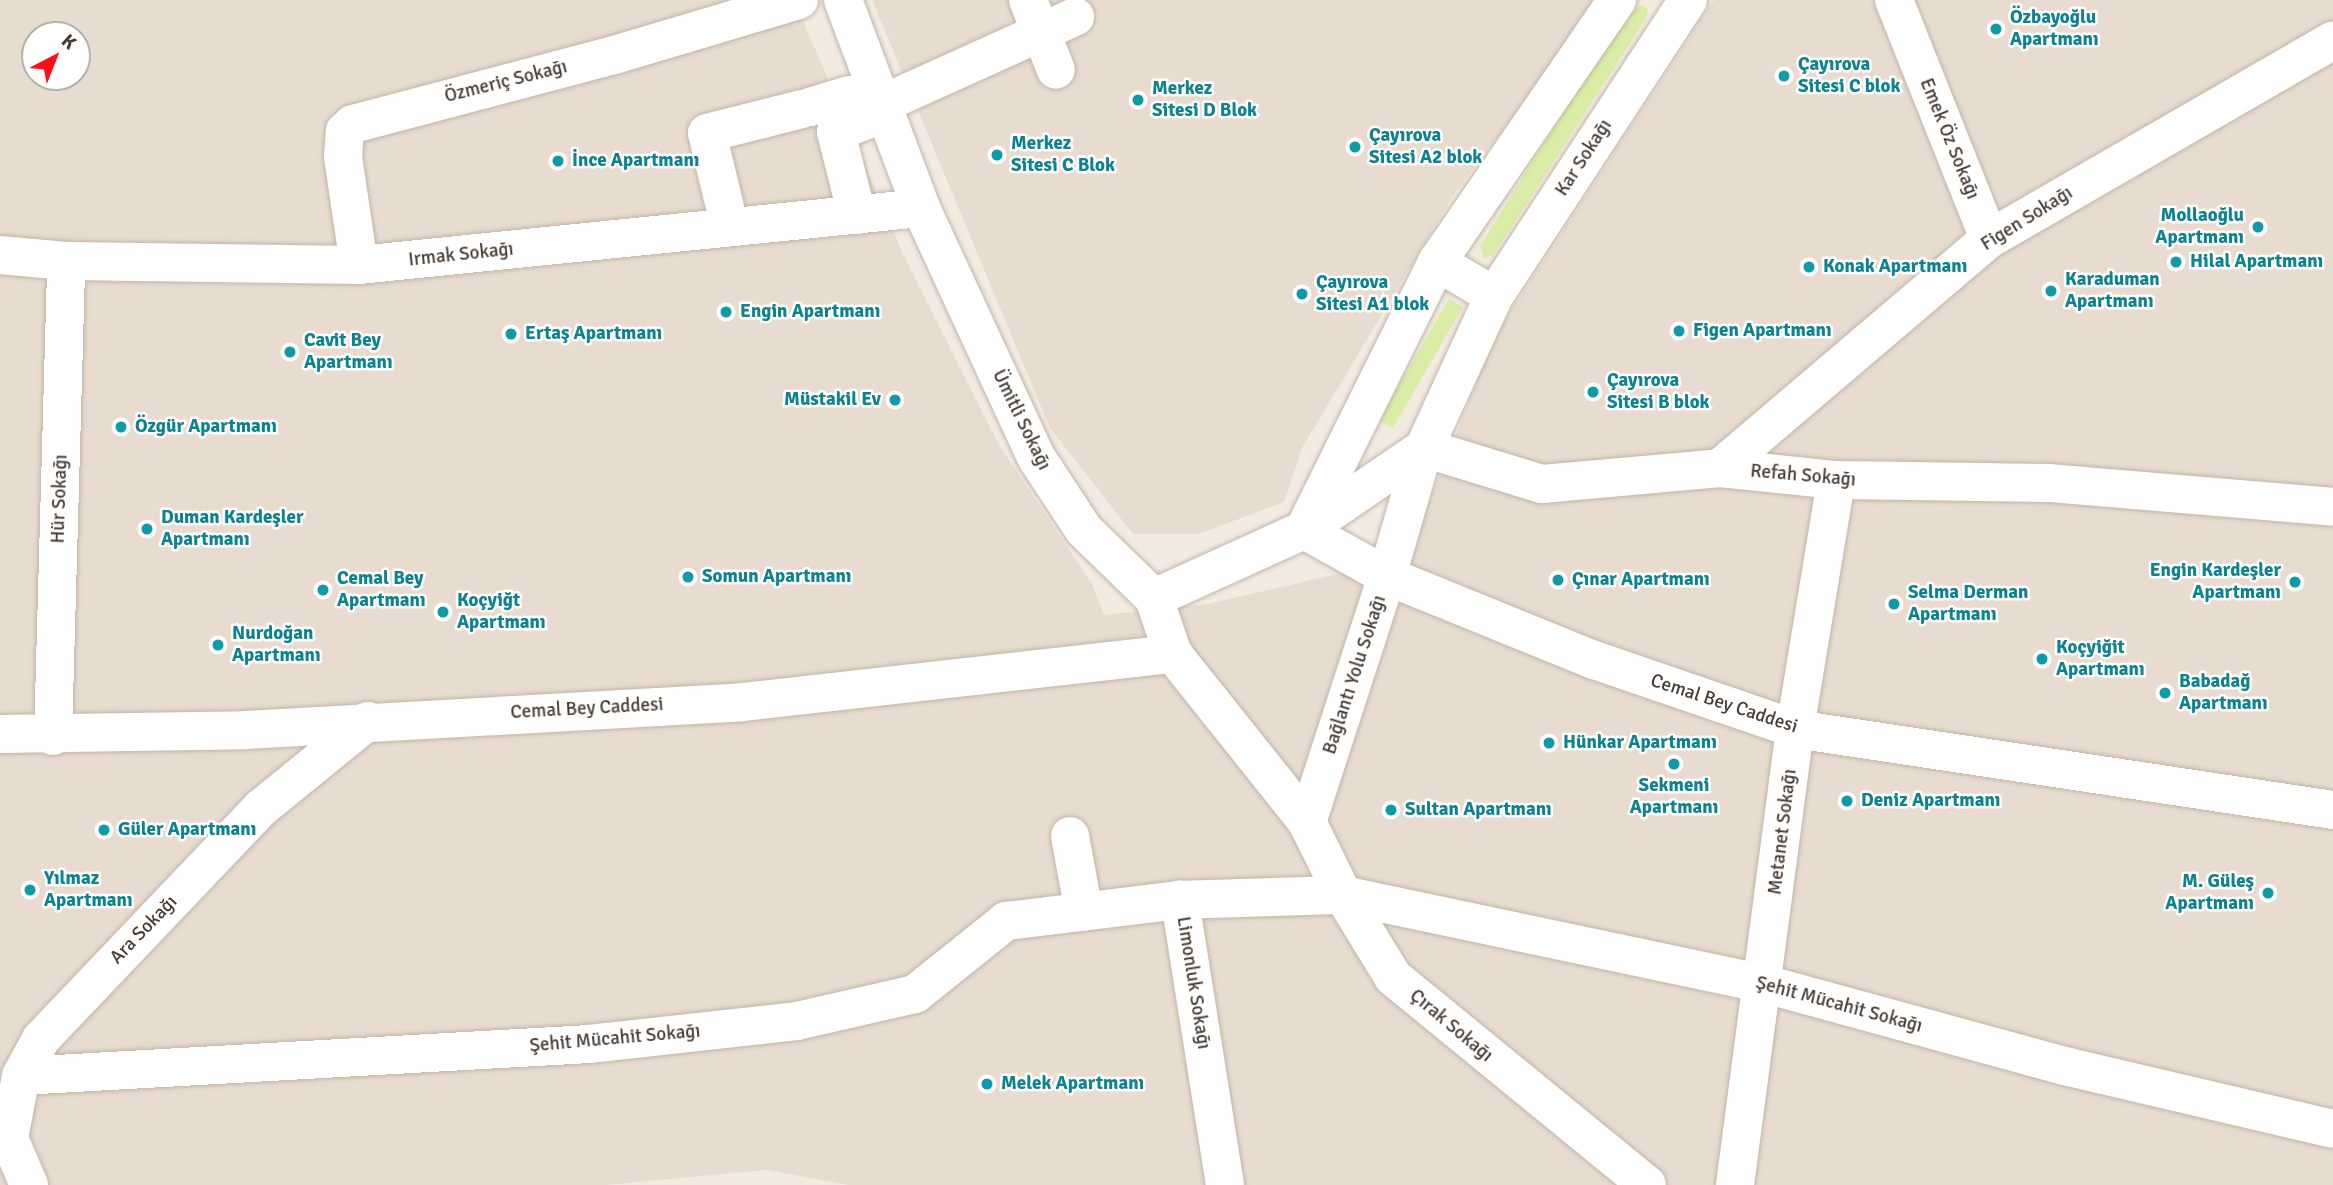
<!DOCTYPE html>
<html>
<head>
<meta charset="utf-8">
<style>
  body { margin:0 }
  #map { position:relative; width:2333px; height:1185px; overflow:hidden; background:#f3ebe2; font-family:Signika,sans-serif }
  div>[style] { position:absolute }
  .residential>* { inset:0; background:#e8dcd0 }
  .green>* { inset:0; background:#d9eda6; transform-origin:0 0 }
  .roads { filter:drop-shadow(0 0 2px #c3b4a7) drop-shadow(0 0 2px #c3b4a7) }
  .minor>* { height:38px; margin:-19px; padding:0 19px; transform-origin:19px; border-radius:19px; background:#fff }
  .dots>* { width:19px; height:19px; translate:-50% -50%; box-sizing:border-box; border:4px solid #fff; border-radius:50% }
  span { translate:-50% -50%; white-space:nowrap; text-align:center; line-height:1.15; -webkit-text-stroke:5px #fff; paint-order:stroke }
  .culture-label { font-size:19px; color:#0d838f; font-weight:700 }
  .left { translate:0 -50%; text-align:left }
  .right { translate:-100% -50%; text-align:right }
  .street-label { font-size:19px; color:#463b32 }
  .north { position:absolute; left:21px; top:21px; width:70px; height:70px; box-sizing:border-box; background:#fff; border:2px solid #b5b1ad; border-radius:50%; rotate:42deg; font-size:19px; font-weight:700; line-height:28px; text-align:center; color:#463b32 }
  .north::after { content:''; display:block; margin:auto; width:24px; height:32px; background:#ff0e13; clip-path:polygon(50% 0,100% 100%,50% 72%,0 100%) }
</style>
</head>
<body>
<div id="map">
  <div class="residential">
    <div style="clip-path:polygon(evenodd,0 0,794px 0,904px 256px,999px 445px,1092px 584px,1104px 615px,1207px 604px,1407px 558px,1496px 334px,1714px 0,2333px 0,2333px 1185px,849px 1185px,767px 1170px,606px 1185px,0 1185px,0 0,35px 35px,77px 35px,77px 77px,35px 77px,35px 35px)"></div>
    <div style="clip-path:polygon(872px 0,1601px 0,1454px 194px,1302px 448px,1284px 502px,1199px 534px,1133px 534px,1050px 428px)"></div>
  </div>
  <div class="green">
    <div style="clip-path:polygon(1642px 5px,1648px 10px,1645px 20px,1494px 254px,1484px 259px,1480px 246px,1622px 18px)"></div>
    <div style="left:1449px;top:299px;width:16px;height:140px;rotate:30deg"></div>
  </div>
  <div class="roads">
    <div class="minor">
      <div style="left:843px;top:0;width:222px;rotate:69.4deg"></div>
      <div style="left:921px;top:208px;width:274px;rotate:65.2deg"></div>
      <div style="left:1036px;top:457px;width:87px;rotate:56.7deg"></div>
      <div style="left:1084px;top:530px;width:98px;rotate:44.2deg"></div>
      <div style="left:1154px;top:598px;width:59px;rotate:71.3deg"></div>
      <div style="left:1173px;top:654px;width:215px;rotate:51.4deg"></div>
      <div style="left:1307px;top:822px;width:81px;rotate:63.7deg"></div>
      <div style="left:1343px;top:895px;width:96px;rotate:58.6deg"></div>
      <div style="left:1393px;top:977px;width:328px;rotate:39.3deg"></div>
      <div style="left:1028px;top:0;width:75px;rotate:68.2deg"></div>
      <div style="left:1688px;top:0;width:354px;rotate:123.2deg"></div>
      <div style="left:1494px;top:296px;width:167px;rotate:114.7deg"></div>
      <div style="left:1424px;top:448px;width:133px;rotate:106.1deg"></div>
      <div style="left:1387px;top:576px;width:223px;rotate:22.1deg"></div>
      <div style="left:1594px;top:660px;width:213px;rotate:18.9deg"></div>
      <div style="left:1795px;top:729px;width:544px;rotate:8.56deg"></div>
      <div style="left:1894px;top:0;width:257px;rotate:68.3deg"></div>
      <div style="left:882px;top:104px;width:212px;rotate:-24.3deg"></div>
      <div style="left:810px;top:107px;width:41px;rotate:-17.1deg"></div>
      <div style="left:725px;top:207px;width:76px;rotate:-103.7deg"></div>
      <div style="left:707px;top:133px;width:98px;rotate:-14.2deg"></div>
      <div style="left:857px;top:215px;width:86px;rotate:-104.2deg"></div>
      <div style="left:836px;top:132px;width:53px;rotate:-21.2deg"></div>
      <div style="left:0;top:255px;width:66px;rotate:5.2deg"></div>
      <div style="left:66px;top:261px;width:293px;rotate:0.8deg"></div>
      <div style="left:359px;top:265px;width:565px;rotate:-5.79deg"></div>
      <div style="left:1437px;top:262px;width:66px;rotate:30.8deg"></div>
      <div style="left:359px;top:265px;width:109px;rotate:-98.4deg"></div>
      <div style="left:343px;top:157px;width:26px;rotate:-86deg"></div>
      <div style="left:345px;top:131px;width:11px;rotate:-41deg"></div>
      <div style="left:353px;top:124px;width:270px;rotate:-14.8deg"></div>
      <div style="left:614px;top:55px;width:193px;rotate:-16.6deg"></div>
      <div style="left:1720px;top:468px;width:353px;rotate:-40.4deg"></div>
      <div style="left:1989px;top:239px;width:397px;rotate:-30deg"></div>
      <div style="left:1305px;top:528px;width:297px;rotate:-63.6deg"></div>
      <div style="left:1437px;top:262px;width:318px;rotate:-55.5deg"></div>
      <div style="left:1304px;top:530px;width:145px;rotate:-34.3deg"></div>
      <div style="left:1424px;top:448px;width:123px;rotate:17deg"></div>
      <div style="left:1542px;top:484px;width:179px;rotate:-5.1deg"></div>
      <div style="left:1720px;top:468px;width:117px;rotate:5.9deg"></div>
      <div style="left:1836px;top:480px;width:213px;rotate:0.8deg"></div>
      <div style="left:2049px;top:483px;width:285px;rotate:4.8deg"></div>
      <div style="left:1154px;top:598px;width:165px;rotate:-24.4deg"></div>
      <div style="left:1304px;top:530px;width:95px;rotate:29deg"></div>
      <div style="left:1387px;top:576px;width:259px;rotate:108deg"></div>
      <div style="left:0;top:734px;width:246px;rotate:-0.9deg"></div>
      <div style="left:246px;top:730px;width:498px;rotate:-3.2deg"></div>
      <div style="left:743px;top:702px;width:433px;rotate:-6.4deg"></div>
      <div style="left:53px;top:736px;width:475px;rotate:-88.4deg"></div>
      <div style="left:1070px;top:836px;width:77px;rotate:79.6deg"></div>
      <div style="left:21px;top:1076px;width:569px;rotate:-3.22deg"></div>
      <div style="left:589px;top:1044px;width:209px;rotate:-6.3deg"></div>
      <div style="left:797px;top:1021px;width:121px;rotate:-12.9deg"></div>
      <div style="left:915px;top:994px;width:117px;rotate:-38.7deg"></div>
      <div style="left:1006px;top:921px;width:175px;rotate:-6.9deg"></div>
      <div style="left:29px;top:1185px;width:51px;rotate:-113.1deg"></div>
      <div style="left:9px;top:1138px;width:63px;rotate:-79deg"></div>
      <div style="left:21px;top:1076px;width:42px;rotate:-61.6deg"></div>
      <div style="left:41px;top:1039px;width:319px;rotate:-46.4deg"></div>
      <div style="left:261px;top:808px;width:138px;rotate:-39.1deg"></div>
      <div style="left:1225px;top:1185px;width:289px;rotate:-99deg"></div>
      <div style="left:1180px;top:900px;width:163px;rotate:-1.8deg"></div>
      <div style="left:1343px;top:895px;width:431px;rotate:11.9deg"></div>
      <div style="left:1765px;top:984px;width:311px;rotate:15.3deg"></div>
      <div style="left:2065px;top:1066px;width:275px;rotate:13.2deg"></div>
      <div style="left:1735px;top:1185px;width:460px;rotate:-82.5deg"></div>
      <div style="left:1795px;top:729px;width:252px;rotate:-80.6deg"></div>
    </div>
  </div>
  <div class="dots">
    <div style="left:1996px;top:29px;background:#0f9aa8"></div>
    <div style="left:1784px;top:76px;background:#0f9aa8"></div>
    <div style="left:1138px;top:100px;background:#0f9aa8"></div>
    <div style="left:1355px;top:147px;background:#0f9aa8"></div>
    <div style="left:997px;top:155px;background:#0f9aa8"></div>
    <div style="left:558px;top:161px;background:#0f9aa8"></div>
    <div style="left:2258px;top:227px;background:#0f9aa8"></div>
    <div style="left:2176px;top:262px;background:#0f9aa8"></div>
    <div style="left:1809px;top:267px;background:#0f9aa8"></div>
    <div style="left:2051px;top:291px;background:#0f9aa8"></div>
    <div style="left:1302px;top:294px;background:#0f9aa8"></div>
    <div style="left:726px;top:312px;background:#0f9aa8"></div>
    <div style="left:1679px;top:331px;background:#0f9aa8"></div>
    <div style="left:511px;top:334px;background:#0f9aa8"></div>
    <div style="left:290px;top:352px;background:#0f9aa8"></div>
    <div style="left:1593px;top:392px;background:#0f9aa8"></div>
    <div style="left:895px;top:400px;background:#0f9aa8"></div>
    <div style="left:121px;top:427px;background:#0f9aa8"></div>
    <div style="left:147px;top:529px;background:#0f9aa8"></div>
    <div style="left:688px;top:577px;background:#0f9aa8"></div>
    <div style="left:1558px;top:580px;background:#0f9aa8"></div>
    <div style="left:2295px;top:582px;background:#0f9aa8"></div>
    <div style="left:323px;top:590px;background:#0f9aa8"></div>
    <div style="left:1894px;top:604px;background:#0f9aa8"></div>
    <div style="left:443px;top:612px;background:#0f9aa8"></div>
    <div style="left:218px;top:645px;background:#0f9aa8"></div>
    <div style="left:2042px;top:659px;background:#0f9aa8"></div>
    <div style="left:2165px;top:693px;background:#0f9aa8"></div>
    <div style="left:1549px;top:743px;background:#0f9aa8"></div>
    <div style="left:1674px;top:764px;background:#0f9aa8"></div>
    <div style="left:1847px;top:801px;background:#0f9aa8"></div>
    <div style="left:1391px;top:810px;background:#0f9aa8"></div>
    <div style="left:104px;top:830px;background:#0f9aa8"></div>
    <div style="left:30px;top:890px;background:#0f9aa8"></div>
    <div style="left:2268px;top:893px;background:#0f9aa8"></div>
    <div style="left:987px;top:1084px;background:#0f9aa8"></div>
  </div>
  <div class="culture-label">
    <span class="left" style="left:2010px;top:29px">Özbayoğlu<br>Apartmanı</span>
    <span class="left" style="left:1798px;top:76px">Çayırova<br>Sitesi C blok</span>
    <span class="left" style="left:1152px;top:100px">Merkez<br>Sitesi D Blok</span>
    <span class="left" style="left:1369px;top:147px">Çayırova<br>Sitesi A2 blok</span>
    <span class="left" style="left:1011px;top:155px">Merkez<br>Sitesi C Blok</span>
    <span class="left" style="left:572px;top:161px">İnce Apartmanı</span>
    <span class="right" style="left:2244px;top:227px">Mollaoğlu<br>Apartmanı</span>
    <span class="left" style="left:2190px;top:262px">Hilal Apartmanı</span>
    <span class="left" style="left:1823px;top:267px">Konak Apartmanı</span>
    <span class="left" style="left:2065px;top:291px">Karaduman<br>Apartmanı</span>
    <span class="left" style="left:1316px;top:294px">Çayırova<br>Sitesi A1 blok</span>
    <span class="left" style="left:740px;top:312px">Engin Apartmanı</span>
    <span class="left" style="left:1693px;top:331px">Figen Apartmanı</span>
    <span class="left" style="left:525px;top:334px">Ertaş Apartmanı</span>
    <span class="left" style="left:304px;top:352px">Cavit Bey<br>Apartmanı</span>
    <span class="left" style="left:1607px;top:392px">Çayırova<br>Sitesi B blok</span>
    <span class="right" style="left:881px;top:400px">Müstakil Ev</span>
    <span class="left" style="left:135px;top:427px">Özgür Apartmanı</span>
    <span class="left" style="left:161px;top:529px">Duman Kardeşler<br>Apartmanı</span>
    <span class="right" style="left:2281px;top:582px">Engin Kardeşler<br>Apartmanı</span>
    <span class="left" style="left:702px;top:577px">Somun Apartmanı</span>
    <span class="left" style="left:337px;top:590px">Cemal Bey<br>Apartmanı</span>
    <span class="left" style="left:1572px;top:580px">Çınar Apartmanı</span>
    <span class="left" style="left:1908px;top:604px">Selma Derman<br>Apartmanı</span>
    <span class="left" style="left:457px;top:612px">Koçyiğt<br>Apartmanı</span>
    <span class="left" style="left:232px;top:645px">Nurdoğan<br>Apartmanı</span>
    <span class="left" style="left:2056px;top:659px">Koçyiğit<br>Apartmanı</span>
    <span class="left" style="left:2179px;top:693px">Babadağ<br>Apartmanı</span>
    <span class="left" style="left:1563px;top:743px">Hünkar Apartmanı</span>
    <span style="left:1674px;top:797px">Sekmeni<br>Apartmanı</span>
    <span class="left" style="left:1861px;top:801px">Deniz Apartmanı</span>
    <span class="left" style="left:1405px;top:810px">Sultan Apartmanı</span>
    <span class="left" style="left:118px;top:830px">Güler Apartmanı</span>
    <span class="left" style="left:44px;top:890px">Yılmaz<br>Apartmanı</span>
    <span class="right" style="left:2254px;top:893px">M. Güleş<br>Apartmanı</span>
    <span class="left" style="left:1001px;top:1084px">Melek Apartmanı</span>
  </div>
  <div class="street-label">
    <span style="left:506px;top:82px;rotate:-14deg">Özmeriç Sokağı</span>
    <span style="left:1949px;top:139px;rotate:68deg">Emek Öz Sokağı</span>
    <span style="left:1584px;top:158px;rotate:-57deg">Kar Sokağı</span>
    <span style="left:2027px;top:219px;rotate:-32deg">Figen Sokağı</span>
    <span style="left:461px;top:255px;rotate:-6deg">Irmak Sokağı</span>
    <span style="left:1021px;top:420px;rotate:64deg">Ümitli Sokağı</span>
    <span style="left:1803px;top:476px;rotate:5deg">Refah Sokağı</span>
    <span style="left:60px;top:499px;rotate:-88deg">Hür Sokağı</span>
    <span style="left:1355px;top:675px;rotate:-72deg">Bağlantı Yolu Sokağı</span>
    <span style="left:1724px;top:704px;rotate:18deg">Cemal Bey Caddesi</span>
    <span style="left:587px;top:709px;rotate:-3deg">Cemal Bey Caddesi</span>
    <span style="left:1783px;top:832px;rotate:-83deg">Metanet Sokağı</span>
    <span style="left:144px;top:930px;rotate:-46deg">Ara Sokağı</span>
    <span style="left:1193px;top:983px;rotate:81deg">Limonluk Sokağı</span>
    <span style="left:1839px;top:1005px;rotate:15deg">Şehit Mücahit Sokağı</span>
    <span style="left:1451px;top:1026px;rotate:40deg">Çırak Sokağı</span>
    <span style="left:615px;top:1039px;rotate:-5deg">Şehit Mücahit Sokağı</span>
  </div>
  <div class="north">K</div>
</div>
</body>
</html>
